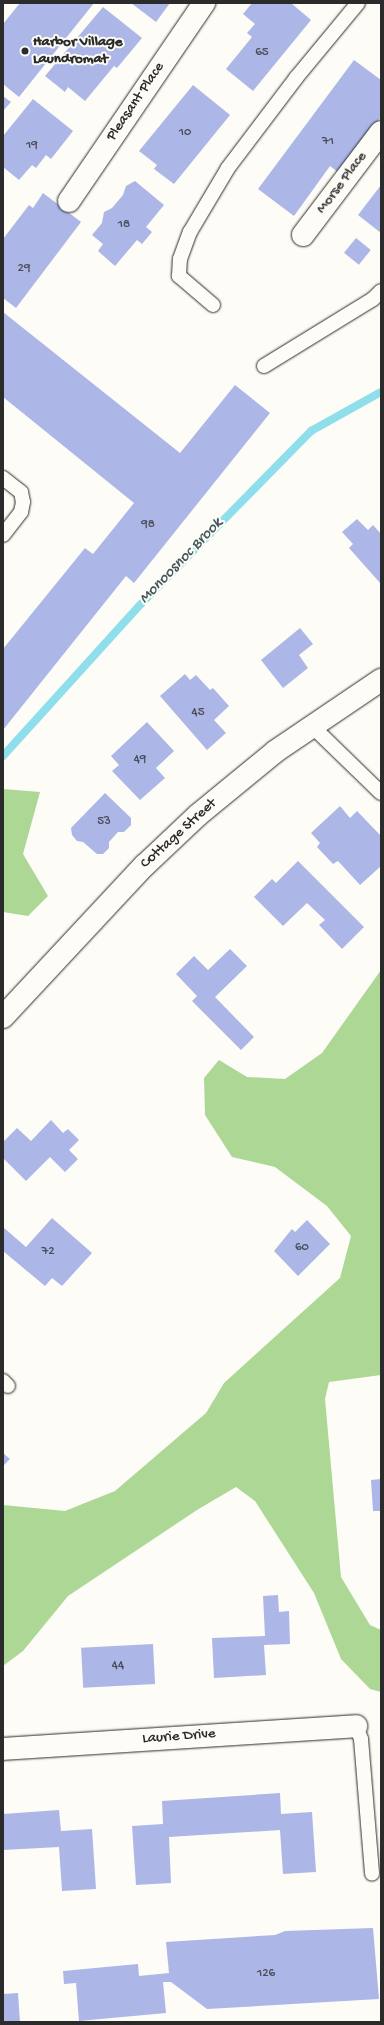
<!DOCTYPE html>
<html>
<head>
<meta charset="utf-8">
<style>
  body { margin:0 }
  #map { position:relative; width:384px; height:2025px; overflow:hidden; background:#fdfcf7; font-family:"Gochi Hand",sans-serif }
  div>[style] { position:absolute }
  .green>* { inset:0; background:#acd795 }
  .stream>* { height:8px; margin:-4px; padding:0 4px; transform-origin:4px; border-radius:4px; background:#8edeec }
  .building>* { inset:0; background:#acb7e7; transform-origin:0 0 }
  .roads { filter:drop-shadow(0 0 1px #2b2b2b) drop-shadow(0 0 1px #2b2b2b) }
  .lane>* { height:14px; margin:-7px; padding:0 7px; transform-origin:7px; border-radius:7px; background:#fdfcf7 }
  .street>* { height:22px; margin:-11px; padding:0 11px; transform-origin:11px; border-radius:11px; background:#fdfcf7 }
  .dots>* { width:11px; height:11px; translate:-50% -50%; box-sizing:border-box; border:2px solid #fdfcf7; border-radius:50% }
  span { translate:-50% -50%; white-space:nowrap; text-align:center; line-height:1.15; -webkit-text-stroke:4px #fdfcf7; paint-order:stroke }
  .number-label { font-size:13px; color:#4b4e5a }
  .number-label span { -webkit-text-stroke-width:0 }
  .poi-label { font-size:15px; color:#2b2b2b; font-weight:700 }
  .left { translate:0 -50%; text-align:left }
  .street-label { font-size:15px; color:#2b2b2b }
  .water-label { font-size:16px; color:#44585b; font-style:italic }
  .frame { position:absolute; inset:0; border:4px solid #2b2b2b; pointer-events:none }
</style>
</head>
<body>
<div id="map">
  <div class="green">
    <div style="clip-path:polygon(3px 789px,40px 792px,23px 854px,48px 896px,28px 916px,3px 912px)"></div>
    <div style="clip-path:polygon(381px 970px,381px 1375px,329px 1382px,325px 1399px,341px 1577px,370px 1625px,381px 1630px,381px 1692px,370px 1689px,341px 1659px,314px 1593px,255px 1501px,236px 1487px,197px 1510px,68px 1596px,23px 1651px,3px 1666px,3px 1505px,65px 1511px,115px 1491px,206px 1413px,224px 1383px,340px 1278px,351px 1236px,327px 1206px,275px 1167px,232px 1157px,205px 1115px,204px 1078px,219px 1060px,247px 1077px,285px 1079px,322px 1053px)"></div>
  </div>
  <div class="stream">
    <div style="left:3px;top:756px;width:205px;rotate:-47.8deg"></div>
    <div style="left:141px;top:604px;width:243px;rotate:-45.5deg"></div>
    <div style="left:311px;top:431px;width:80px;rotate:-29.1deg"></div>
  </div>
  <div class="building">
    <div style="clip-path:polygon(20px 3px,94px 3px,19px 97px,3px 84px,3px 24px)"></div>
    <div style="clip-path:polygon(131px 3px,170px 3px,156px 22px)"></div>
    <div style="clip-path:polygon(252px 3px,291px 3px,311px 20px,253px 91px,226px 69px,252px 37px,247px 33px,255px 24px,243px 14px)"></div>
    <div style="clip-path:polygon(103px 7px,142px 38px,117px 68px,114px 66px,85px 101px,68px 87px,65px 92px,45px 76px)"></div>
    <div style="clip-path:polygon(354px 60px,381px 80px,381px 117px,339px 173px,330px 166px,294px 216px,258px 189px)"></div>
    <div style="clip-path:polygon(193px 85px,230px 115px,174px 184px,154px 169px,157px 165px,139px 151px)"></div>
    <div style="clip-path:polygon(3px 96px,11px 102px,3px 111px)"></div>
    <div style="clip-path:polygon(33px 99px,73px 131px,51px 159px,46px 155px,36px 168px,32px 165px,19px 180px,3px 167px,3px 136px)"></div>
    <div style="clip-path:polygon(135px 181px,164px 205px,146px 227px,152px 232px,142px 244px,137px 240px,115px 266px,98px 251px,103px 244px,92px 235px,102px 223px,104px 212px,112px 208px,123px 195px,126px 186px)"></div>
    <div style="clip-path:polygon(381px 185px,381px 233px,358px 215px)"></div>
    <div style="clip-path:polygon(43px 193px,81px 222px,16px 308px,3px 298px,3px 239px,29px 205px,33px 208px)"></div>
    <div style="left:356px;top:238px;width:19px;height:19px;rotate:39deg"></div>
    <div style="clip-path:polygon(3px 312px,180px 453px,235px 385px,270px 413px,134px 583px,126px 576px,3px 730px,3px 649px,85px 548px,93px 554px,134px 503px,3px 397px)"></div>
    <div style="clip-path:polygon(357px 519px,368px 530px,373px 525px,381px 534px,381px 584px,349px 548px,353px 544px,342px 532px)"></div>
    <div style="clip-path:polygon(300px 628px,313px 644px,299px 655px,308px 668px,283px 688px,261px 660px)"></div>
    <div style="clip-path:polygon(185px 674px,190px 680px,196px 675px,210px 690px,213px 688px,229px 706px,214px 720px,226px 733px,207px 750px,160px 696px)"></div>
    <div style="clip-path:polygon(147px 722px,174px 751px,156px 768px,165px 778px,140px 800px,112px 771px,119px 765px,111px 756px)"></div>
    <div style="clip-path:polygon(105px 793px,131px 818px,131px 825px,124px 832px,118px 832px,109px 842px,109px 848px,103px 854px,97px 854px,83px 842px,77px 841px,72px 835px,71px 828px)"></div>
    <div style="clip-path:polygon(340px 806px,350px 818px,357px 811px,381px 836px,381px 866px,360px 885px,338px 861px,333px 864px,317px 847px,320px 843px,311px 833px)"></div>
    <div style="clip-path:polygon(298px 861px,364px 927px,342px 949px,319px 925px,325px 920px,307px 903px,283px 926px,254px 897px,272px 879px,276px 883px)"></div>
    <div style="clip-path:polygon(230px 949px,247px 966px,215px 997px,254px 1037px,241px 1050px,192px 1001px,197px 996px,176px 974px,194px 956px,208px 970px)"></div>
    <div style="clip-path:polygon(51px 1120px,63px 1133px,68px 1129px,79px 1140px,69px 1150px,78px 1159px,65px 1172px,50px 1157px,26px 1181px,3px 1158px,3px 1142px,17px 1128px,31px 1141px)"></div>
    <div style="clip-path:polygon(52px 1218px,92px 1253px,62px 1286px,52px 1278px,45px 1286px,3px 1251px,3px 1227px,26px 1247px)"></div>
    <div style="clip-path:polygon(307px 1220px,330px 1244px,298px 1276px,274px 1251px,292px 1229px,295px 1232px)"></div>
    <div style="clip-path:polygon(3px 1453px,10px 1459px,3px 1466px)"></div>
    <div style="clip-path:polygon(381px 1479px,381px 1511px,373px 1511px,371px 1480px)"></div>
    <div style="clip-path:polygon(278px 1595px,279px 1612px,289px 1611px,290px 1644px,264px 1645px,266px 1675px,214px 1678px,212px 1638px,265px 1636px,263px 1596px)"></div>
    <div style="left:153px;top:1644px;width:40px;height:72px;rotate:87deg"></div>
    <div style="clip-path:polygon(280px 1793px,281px 1814px,312px 1812px,316px 1872px,283px 1874px,280px 1830px,169px 1837px,171px 1883px,136px 1885px,132px 1826px,163px 1824px,162px 1801px)"></div>
    <div style="clip-path:polygon(59px 1810px,61px 1831px,92px 1829px,96px 1889px,62px 1891px,59px 1847px,3px 1850px,3px 1814px)"></div>
    <div style="clip-path:polygon(373px 1928px,379px 1999px,207px 2009px,171px 1982px,163px 1982px,166px 2013px,79px 2021px,76px 1983px,64px 1984px,63px 1971px,138px 1964px,139px 1976px,169px 1973px,166px 1942px,275px 1935px,285px 1931px)"></div>
    <div style="clip-path:polygon(18px 1993px,20px 2022px,3px 2022px,3px 1994px)"></div>
  </div>
  <div class="roads">
    <div class="lane">
      <div style="left:213px;top:305px;width:45px;rotate:-139.5deg"></div>
      <div style="left:179px;top:276px;width:17px;rotate:-87deg"></div>
      <div style="left:180px;top:259px;width:29px;rotate:-70deg"></div>
      <div style="left:190px;top:232px;width:74px;rotate:-59.3deg"></div>
      <div style="left:228px;top:168px;width:113px;rotate:-52.9deg"></div>
      <div style="left:296px;top:78px;width:97px;rotate:-50.4deg"></div>
      <div style="left:264px;top:366px;width:128px;rotate:-31.6deg"></div>
      <div style="left:373px;top:299px;width:11px;rotate:-45deg"></div>
      <div style="left:3px;top:478px;width:23px;rotate:38deg"></div>
      <div style="left:21px;top:492px;width:10px;rotate:79deg"></div>
      <div style="left:23px;top:502px;width:10px;rotate:101deg"></div>
      <div style="left:21px;top:512px;width:29px;rotate:128deg"></div>
      <div style="left:312px;top:726px;width:96px;rotate:44.2deg"></div>
      <div style="left:3px;top:1381px;width:7px;rotate:45deg"></div>
      <div style="left:356px;top:1726px;width:14px;rotate:69deg"></div>
      <div style="left:361px;top:1739px;width:135px;rotate:85.3deg"></div>
    </div>
    <div class="street">
      <div style="left:69px;top:201px;width:240px;rotate:-55.7deg"></div>
      <div style="left:303px;top:235px;width:129px;rotate:-52.9deg"></div>
      <div style="left:3px;top:1017px;width:207px;rotate:-47deg"></div>
      <div style="left:144px;top:866px;width:74px;rotate:-43.4deg"></div>
      <div style="left:198px;top:815px;width:101px;rotate:-39.4deg"></div>
      <div style="left:276px;top:751px;width:127px;rotate:-34.1deg"></div>
      <div style="left:3px;top:1749px;width:354px;rotate:-3.7deg"></div>
    </div>
  </div>
  <div class="dots">
    <div style="left:25px;top:51px;background:#2b2b2b"></div>
  </div>
  <div class="number-label">
    <span style="left:262px;top:53px">65</span>
    <span style="left:185px;top:133px">10</span>
    <span style="left:328px;top:142px">71</span>
    <span style="left:32px;top:146px">19</span>
    <span style="left:124px;top:225px">18</span>
    <span style="left:24px;top:269px">29</span>
    <span style="left:148px;top:525px">98</span>
    <span style="left:198px;top:713px">45</span>
    <span style="left:140px;top:760px">49</span>
    <span style="left:104px;top:822px">53</span>
    <span style="left:302px;top:1248px">60</span>
    <span style="left:48px;top:1252px">72</span>
    <span style="left:118px;top:1666px">44</span>
    <span style="left:266px;top:1974px">126</span>
  </div>
  <div class="poi-label">
    <span class="left" style="left:33px;top:51px">Harbor Village<br>Laundromat</span>
  </div>
  <div class="street-label">
    <span style="left:136px;top:102px;rotate:-56deg">Pleasant Place</span>
    <span style="left:342px;top:183px;rotate:-53deg">Morse Place</span>
    <span style="left:179px;top:834px;rotate:-42deg">Cottage Street</span>
    <span style="left:179px;top:1737px;rotate:-4deg">Laurie Drive</span>
  </div>
  <div class="water-label">
    <span style="left:182px;top:562px;rotate:-46deg">Monoosnoc Brook</span>
  </div>
  <div class="frame"></div>
</div>
</body>
</html>
